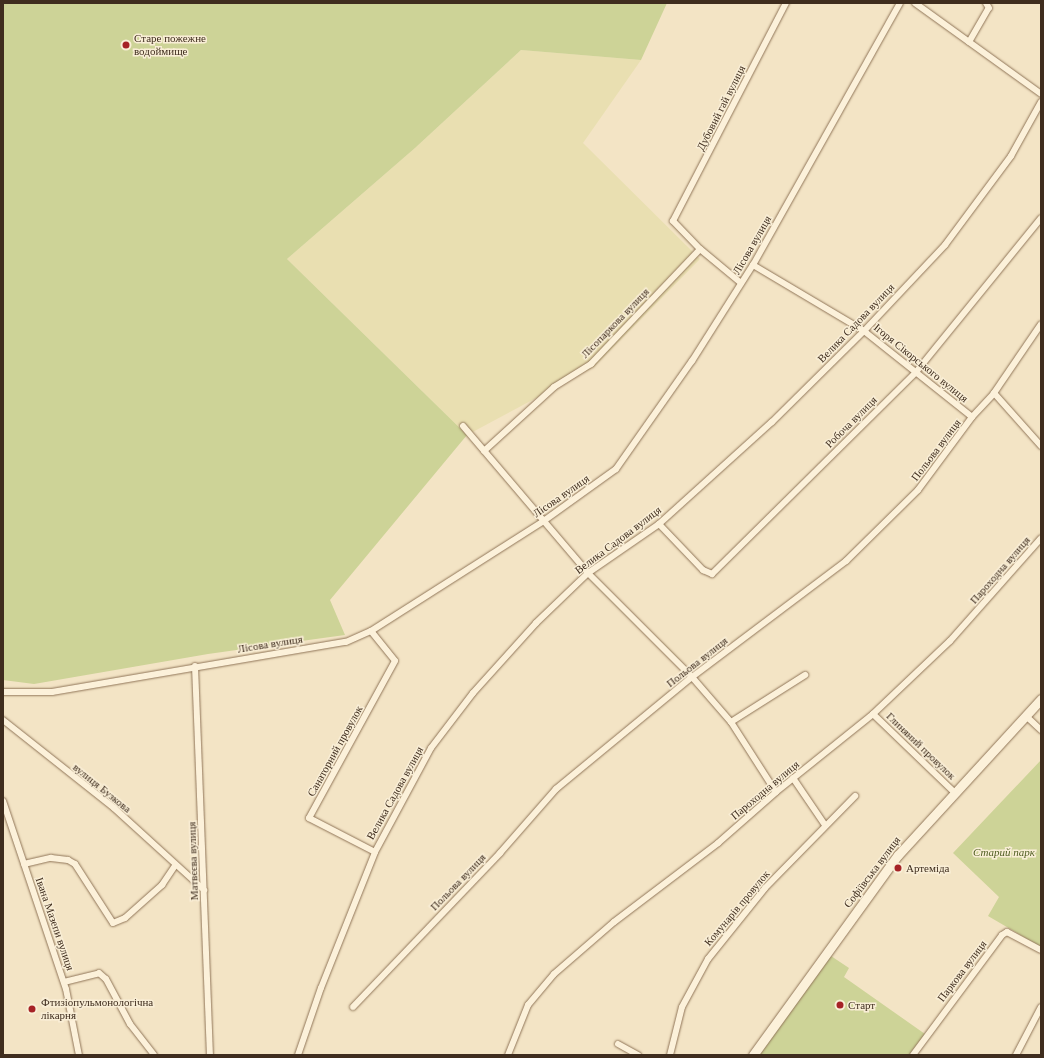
<!DOCTYPE html>
<html>
<head>
<meta charset="utf-8">
<style>
  body { margin:0 }
  #map { position:relative; width:1044px; height:1058px; overflow:hidden; background:#f3e4c5; font-family:Georgia,serif }
  div>[style] { position:absolute }
  .farmland>* { inset:0; background:#e9dfb1 }
  .green>* { inset:0; background:#cdd397 }
  .roads { filter:drop-shadow(0 0 1px #907558) drop-shadow(0 0 1px #907558) }
  .street>* { height:6px; margin:-3px; padding:0 3px; transform-origin:3px; border-radius:3px; background:#fcf1da }
  .secondary>* { height:9px; margin:-4.5px; padding:0 4.5px; transform-origin:4.5px; border-radius:4.5px; background:#fcf1da }
  .dots>* { width:11px; height:11px; translate:-50% -50%; box-sizing:border-box; border:2px solid #f9eed6; border-radius:50% }
  span { translate:-50% -50%; white-space:nowrap; text-align:center; line-height:1.15; -webkit-text-stroke:3px #f9eed6; paint-order:stroke }
  .poi-label { font-size:11px; color:#3f2d1e }
  .left { translate:0 -50%; text-align:left }
  .street-label { font-size:11px; color:#3f2d1e }
  .park-label { font-size:11px; color:#505e22; font-style:italic }
  .frame { position:absolute; inset:0; border:4px solid #3f2d1e; pointer-events:none }
</style>
</head>
<body>
<div id="map">
  <div class="farmland">
    <div style="clip-path:polygon(521px 50px,641px 60px,583px 143px,700px 259px,594px 367px,467px 435px,287px 259px,415px 148px)"></div>
  </div>
  <div class="green">
    <div style="clip-path:polygon(3px 3px,667px 3px,641px 60px,521px 50px,415px 148px,287px 259px,467px 435px,330px 600px,345px 635px,208px 654px,34px 684px,3px 680px)"></div>
    <div style="clip-path:polygon(1041px 760px,1041px 947px,988px 916px,999px 897px,953px 853px)"></div>
    <div style="clip-path:polygon(831px 956px,849px 968px,844px 977px,925px 1034px,909px 1055px,759px 1055px)"></div>
  </div>
  <div class="roads">
    <div class="street">
      <div style="left:915px;top:3px;width:155px;rotate:35.8deg"></div>
      <div style="left:969px;top:42px;width:39px;rotate:-60deg"></div>
      <div style="left:989px;top:8px;width:6px;rotate:-121deg"></div>
      <div style="left:753px;top:265px;width:129px;rotate:30.7deg"></div>
      <div style="left:864px;top:331px;width:138px;rotate:38.5deg"></div>
      <div style="left:741px;top:283px;width:53px;rotate:-140.3deg"></div>
      <div style="left:700px;top:249px;width:39px;rotate:-134deg"></div>
      <div style="left:673px;top:221px;width:246px;rotate:-62.6deg"></div>
      <div style="left:994px;top:393px;width:71px;rotate:48.4deg"></div>
      <div style="left:463px;top:426px;width:193px;rotate:49.6deg"></div>
      <div style="left:588px;top:573px;width:147px;rotate:45deg"></div>
      <div style="left:692px;top:677px;width:60px;rotate:49.1deg"></div>
      <div style="left:731px;top:722px;width:83px;rotate:57.3deg"></div>
      <div style="left:484px;top:451px;width:95px;rotate:-42.4deg"></div>
      <div style="left:554px;top:387px;width:44px;rotate:-31.9deg"></div>
      <div style="left:591px;top:364px;width:158px;rotate:-46.5deg"></div>
      <div style="left:659px;top:524px;width:64px;rotate:46.3deg"></div>
      <div style="left:703px;top:570px;width:10px;rotate:24deg"></div>
      <div style="left:712px;top:574px;width:287px;rotate:-44.7deg"></div>
      <div style="left:916px;top:372px;width:198px;rotate:-50.9deg"></div>
      <div style="left:371px;top:631px;width:38px;rotate:51deg"></div>
      <div style="left:395px;top:661px;width:179px;rotate:118.7deg"></div>
      <div style="left:309px;top:818px;width:74px;rotate:27.3deg"></div>
      <div style="left:195px;top:666px;width:389px;rotate:87.8deg"></div>
      <div style="left:3px;top:692px;width:49px"></div>
      <div style="left:52px;top:692px;width:298px;rotate:-9.7deg"></div>
      <div style="left:346px;top:642px;width:27px;rotate:-24deg"></div>
      <div style="left:371px;top:631px;width:206px;rotate:-32.5deg"></div>
      <div style="left:545px;top:520px;width:87px;rotate:-35.7deg"></div>
      <div style="left:616px;top:469px;width:132px;rotate:-54.9deg"></div>
      <div style="left:692px;top:361px;width:114px;rotate:-57.6deg"></div>
      <div style="left:753px;top:265px;width:300px;rotate:-60.7deg"></div>
      <div style="left:873px;top:714px;width:114px;rotate:43.9deg"></div>
      <div style="left:1026px;top:716px;width:21px;rotate:43deg"></div>
      <div style="left:3px;top:720px;width:142px;rotate:38.4deg"></div>
      <div style="left:114px;top:808px;width:122px;rotate:42.3deg"></div>
      <div style="left:731px;top:722px;width:88px;rotate:-32.4deg"></div>
      <div style="left:793px;top:778px;width:57px;rotate:55.8deg"></div>
      <div style="left:3px;top:801px;width:198px;rotate:71.5deg"></div>
      <div style="left:66px;top:989px;width:67px;rotate:78.9deg"></div>
      <div style="left:24px;top:864px;width:28px;rotate:-13deg"></div>
      <div style="left:51px;top:858px;width:17px;rotate:7deg"></div>
      <div style="left:68px;top:860px;width:8px;rotate:30deg"></div>
      <div style="left:75px;top:864px;width:70px;rotate:57.2deg"></div>
      <div style="left:113px;top:923px;width:13px;rotate:-23deg"></div>
      <div style="left:125px;top:918px;width:50px;rotate:-41.7deg"></div>
      <div style="left:162px;top:885px;width:23px;rotate:-56deg"></div>
      <div style="left:64px;top:982px;width:36px;rotate:-14deg"></div>
      <div style="left:99px;top:973px;width:9px;rotate:41deg"></div>
      <div style="left:106px;top:979px;width:51px;rotate:61.9deg"></div>
      <div style="left:130px;top:1024px;width:39px;rotate:52deg"></div>
      <div style="left:353px;top:1007px;width:213px;rotate:-46.3deg"></div>
      <div style="left:500px;top:853px;width:85px;rotate:-48.8deg"></div>
      <div style="left:556px;top:789px;width:176px;rotate:-39.5deg"></div>
      <div style="left:692px;top:677px;width:193px;rotate:-37deg"></div>
      <div style="left:846px;top:561px;width:101px;rotate:-44.6deg"></div>
      <div style="left:918px;top:490px;width:91px;rotate:-53.5deg"></div>
      <div style="left:972px;top:417px;width:33px;rotate:-47deg"></div>
      <div style="left:994px;top:393px;width:83px;rotate:-55.7deg"></div>
      <div style="left:618px;top:1044px;width:23px;rotate:29deg"></div>
      <div style="left:298px;top:1055px;width:71px;rotate:-71.1deg"></div>
      <div style="left:321px;top:988px;width:146px;rotate:-68.3deg"></div>
      <div style="left:375px;top:852px;width:118px;rotate:-61.7deg"></div>
      <div style="left:431px;top:748px;width:69px;rotate:-52.6deg"></div>
      <div style="left:473px;top:693px;width:94px;rotate:-48deg"></div>
      <div style="left:536px;top:623px;width:72px;rotate:-43.9deg"></div>
      <div style="left:588px;top:573px;width:86px;rotate:-34.6deg"></div>
      <div style="left:659px;top:524px;width:152px;rotate:-42.1deg"></div>
      <div style="left:772px;top:422px;width:129px;rotate:-44.7deg"></div>
      <div style="left:864px;top:331px;width:118px;rotate:-46.7deg"></div>
      <div style="left:945px;top:245px;width:111px;rotate:-53.4deg"></div>
      <div style="left:1011px;top:156px;width:62px;rotate:-60.9deg"></div>
      <div style="left:508px;top:1055px;width:54px;rotate:-68.2deg"></div>
      <div style="left:528px;top:1005px;width:40px;rotate:-50deg"></div>
      <div style="left:554px;top:974px;width:79px;rotate:-40.9deg"></div>
      <div style="left:614px;top:922px;width:131px;rotate:-37.2deg"></div>
      <div style="left:718px;top:843px;width:77px;rotate:-41.3deg"></div>
      <div style="left:776px;top:792px;width:124px;rotate:-38.8deg"></div>
      <div style="left:873px;top:714px;width:106px;rotate:-43.5deg"></div>
      <div style="left:950px;top:641px;width:137px;rotate:-48.5deg"></div>
      <div style="left:670px;top:1055px;width:49px;rotate:-76deg"></div>
      <div style="left:682px;top:1007px;width:55px;rotate:-61.6deg"></div>
      <div style="left:708px;top:959px;width:91px;rotate:-51.2deg"></div>
      <div style="left:765px;top:888px;width:129px;rotate:-45.6deg"></div>
      <div style="left:913px;top:1055px;width:149px;rotate:-53.4deg"></div>
      <div style="left:1002px;top:935px;width:6px;rotate:-31deg"></div>
      <div style="left:1007px;top:932px;width:38px;rotate:28deg"></div>
      <div style="left:1016px;top:1055px;width:54px;rotate:-62.5deg"></div>
    </div>
    <div class="secondary">
      <div style="left:753px;top:1055px;width:247px;rotate:-54.1deg"></div>
      <div style="left:898px;top:855px;width:212px;rotate:-47.5deg"></div>
    </div>
  </div>
  <div class="dots">
    <div style="left:126px;top:45px;background:#a62226"></div>
    <div style="left:898px;top:868px;background:#a62226"></div>
    <div style="left:840px;top:1005px;background:#a62226"></div>
    <div style="left:32px;top:1009px;background:#a62226"></div>
  </div>
  <div class="poi-label">
    <span class="left" style="left:134px;top:45px">Старе пожежне<br>водоймище</span>
    <span class="left" style="left:906px;top:868px">Артеміда</span>
    <span class="left" style="left:41px;top:1009px">Фтизіопульмонологічна<br>лікарня</span>
    <span class="left" style="left:848px;top:1005px">Старт</span>
  </div>
  <div class="street-label">
    <span style="left:721px;top:108px;rotate:-63deg">Дубовий гай вулиця</span>
    <span style="left:752px;top:245px;rotate:-60deg">Лісова вулиця</span>
    <span style="left:615px;top:323px;rotate:-46deg">Лісопаркова вулиця</span>
    <span style="left:856px;top:323px;rotate:-46deg">Велика Садова вулиця</span>
    <span style="left:921px;top:363px;rotate:39deg">Ігоря Сікорського вулиця</span>
    <span style="left:851px;top:422px;rotate:-45deg">Робоча вулиця</span>
    <span style="left:936px;top:450px;rotate:-53deg">Польова вулиця</span>
    <span style="left:561px;top:496px;rotate:-35deg">Лісова вулиця</span>
    <span style="left:618px;top:540px;rotate:-37deg">Велика Садова вулиця</span>
    <span style="left:1000px;top:570px;rotate:-49deg">Пароходна вулиця</span>
    <span style="left:270px;top:644px;rotate:-9deg">Лісова вулиця</span>
    <span style="left:697px;top:662px;rotate:-38deg">Польова вулиця</span>
    <span style="left:921px;top:746px;rotate:44deg">Глиняний провулок</span>
    <span style="left:335px;top:751px;rotate:-61deg">Санаторний провулок</span>
    <span style="left:102px;top:788px;rotate:39deg">вулиця Бузкова</span>
    <span style="left:765px;top:790px;rotate:-40deg">Пароходна вулиця</span>
    <span style="left:395px;top:793px;rotate:-61deg">Велика Садова вулиця</span>
    <span style="left:193px;top:861px;rotate:-92deg">Матвєєва вулиця</span>
    <span style="left:872px;top:872px;rotate:-53deg">Софіївська вулиця</span>
    <span style="left:458px;top:882px;rotate:-46deg">Польова вулиця</span>
    <span style="left:737px;top:908px;rotate:-50deg">Комунарів провулок</span>
    <span style="left:55px;top:924px;rotate:71deg">Івана Мазепи вулиця</span>
    <span style="left:962px;top:971px;rotate:-53deg">Паркова вулиця</span>
  </div>
  <div class="park-label">
    <span style="left:1004px;top:852px">Старий парк</span>
  </div>
  <div class="frame"></div>
</div>
</body>
</html>
